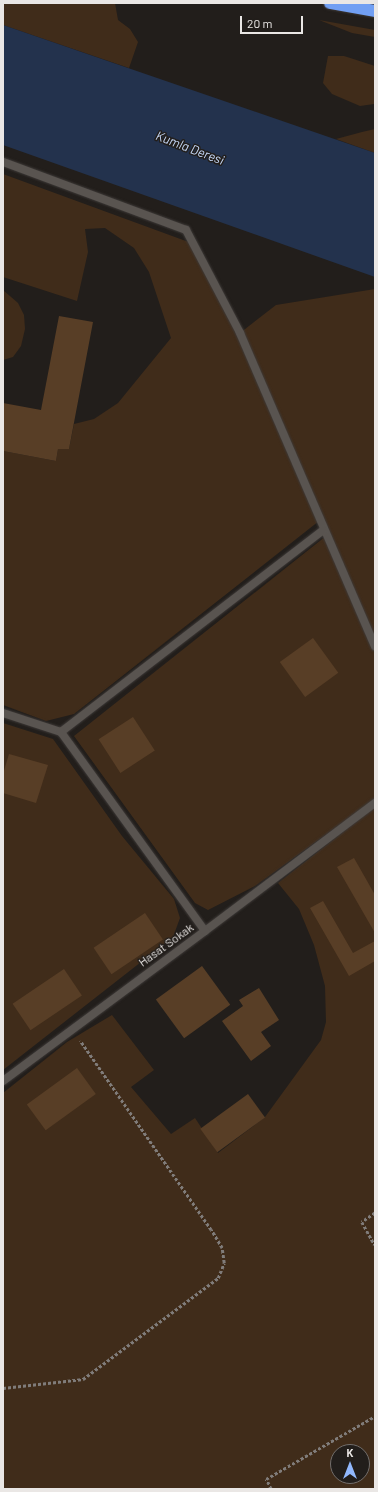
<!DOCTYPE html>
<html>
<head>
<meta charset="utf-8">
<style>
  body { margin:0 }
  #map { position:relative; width:378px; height:1492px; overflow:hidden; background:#221e1b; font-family:Barlow,sans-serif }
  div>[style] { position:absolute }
  .green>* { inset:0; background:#402c1a }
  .water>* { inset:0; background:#23324d }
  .building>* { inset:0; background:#583e26; transform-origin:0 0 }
  .path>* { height:2.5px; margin-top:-1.25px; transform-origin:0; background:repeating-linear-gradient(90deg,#807c7a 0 3px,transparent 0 5px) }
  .roads { filter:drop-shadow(0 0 1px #3d3937) drop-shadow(0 0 1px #3d3937) }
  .lane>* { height:8px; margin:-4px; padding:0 4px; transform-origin:4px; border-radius:4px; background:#595450 }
  .highway>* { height:12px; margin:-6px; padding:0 6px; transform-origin:6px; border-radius:6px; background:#719ff3 }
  span { translate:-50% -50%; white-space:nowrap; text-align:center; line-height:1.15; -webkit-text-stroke:3px #221e1b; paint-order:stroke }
  .street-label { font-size:12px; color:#eae7e5 }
  .water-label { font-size:13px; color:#c6d9f9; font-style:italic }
  .frame { position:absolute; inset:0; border:4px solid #eae7e5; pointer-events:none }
  .north { position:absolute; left:330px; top:1444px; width:40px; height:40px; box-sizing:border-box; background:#221e1b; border:1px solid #726e6c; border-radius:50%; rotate:0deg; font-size:11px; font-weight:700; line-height:16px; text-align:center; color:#eae7e5 }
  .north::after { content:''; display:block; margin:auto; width:14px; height:18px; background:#91b8fd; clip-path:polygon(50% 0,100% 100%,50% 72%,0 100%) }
  .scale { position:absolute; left:240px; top:16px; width:63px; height:18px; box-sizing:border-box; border:2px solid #eae7e5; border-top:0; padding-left:5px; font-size:12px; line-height:14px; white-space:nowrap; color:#eae7e5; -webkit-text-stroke:3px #221e1b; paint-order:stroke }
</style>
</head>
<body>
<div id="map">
  <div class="green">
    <div style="clip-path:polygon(3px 3px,115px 3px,118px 20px,130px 29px,138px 42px,129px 68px,3px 25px)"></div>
    <div style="clip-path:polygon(319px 20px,375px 30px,375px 37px,352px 33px)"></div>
    <div style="clip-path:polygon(328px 56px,344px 56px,375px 66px,374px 104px,360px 106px,332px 94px,323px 83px)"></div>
    <div style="clip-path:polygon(375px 129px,375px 153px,336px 139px,362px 132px)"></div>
    <div style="clip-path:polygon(3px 174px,194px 244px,240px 333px,276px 305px,375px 289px,375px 799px,255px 886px,208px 910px,195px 903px,74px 736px,326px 536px,319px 521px,74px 714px,46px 721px,3px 705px,3px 451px,56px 461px,58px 449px,69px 449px,74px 424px,94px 419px,118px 403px,171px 338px,149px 272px,134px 248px,105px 228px,85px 229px,88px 252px,77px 301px,3px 277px)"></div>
    <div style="clip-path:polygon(3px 290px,18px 303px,24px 315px,25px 329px,21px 346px,13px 357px,3px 360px)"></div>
    <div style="clip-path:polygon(3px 723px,53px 739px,122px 836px,174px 899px,180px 918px,173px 937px,3px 1070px)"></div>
    <div style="clip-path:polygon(evenodd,375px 807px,375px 1489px,3px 1489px,3px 1093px,67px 1042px,112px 1015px,154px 1070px,131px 1087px,171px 1134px,195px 1118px,218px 1153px,265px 1117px,321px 1040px,326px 1022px,325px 986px,314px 945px,299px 909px,278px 883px,375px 807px,338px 1452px,362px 1452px,362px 1476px,338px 1476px,338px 1452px)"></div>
  </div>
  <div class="water">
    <div style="clip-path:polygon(3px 25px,375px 153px,375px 277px,3px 145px)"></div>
  </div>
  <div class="building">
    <div style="clip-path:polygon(59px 316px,93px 322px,69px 449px,58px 449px,56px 461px,3px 451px,3px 403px,41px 410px)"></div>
    <div style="left:313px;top:638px;width:43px;height:41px;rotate:54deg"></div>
    <div style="left:133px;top:717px;width:40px;height:41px;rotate:57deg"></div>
    <div style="clip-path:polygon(9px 754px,48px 765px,36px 803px,3px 793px,3px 774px)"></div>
    <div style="clip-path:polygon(354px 858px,375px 895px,375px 933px,337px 867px)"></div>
    <div style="clip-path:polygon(323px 901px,353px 953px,375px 941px,375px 961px,349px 976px,310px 908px)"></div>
    <div style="left:145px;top:913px;width:32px;height:62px;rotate:56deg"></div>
    <div style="left:202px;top:966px;width:48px;height:57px;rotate:54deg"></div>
    <div style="left:64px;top:969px;width:32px;height:62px;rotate:56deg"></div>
    <div style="clip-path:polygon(259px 988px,279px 1020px,261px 1032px,271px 1046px,251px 1061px,222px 1021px,243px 1006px,239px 1000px)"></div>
    <div style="left:77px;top:1068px;width:32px;height:62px;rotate:54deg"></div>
    <div style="left:248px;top:1094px;width:29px;height:59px;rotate:54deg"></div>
  </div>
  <div class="path">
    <div style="left:375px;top:1213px;width:16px;rotate:145deg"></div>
    <div style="left:362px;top:1222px;width:26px;rotate:61deg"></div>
    <div style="left:3px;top:1388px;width:81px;rotate:-6.4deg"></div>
    <div style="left:83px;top:1379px;width:169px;rotate:-36.8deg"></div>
    <div style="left:218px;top:1278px;width:16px;rotate:-68deg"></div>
    <div style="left:224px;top:1263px;width:15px;rotate:-98deg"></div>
    <div style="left:222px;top:1248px;width:21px;rotate:-121deg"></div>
    <div style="left:211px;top:1230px;width:230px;rotate:-124.7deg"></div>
    <div style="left:271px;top:1489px;width:11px;rotate:-117deg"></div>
    <div style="left:266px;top:1479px;width:126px;rotate:-30deg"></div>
  </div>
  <div class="roads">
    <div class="lane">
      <div style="left:3px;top:162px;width:195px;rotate:20.4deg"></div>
      <div style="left:186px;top:230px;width:116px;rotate:62.3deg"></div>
      <div style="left:240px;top:333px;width:341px;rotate:66.7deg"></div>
      <div style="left:3px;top:713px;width:61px;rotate:18.1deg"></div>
      <div style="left:61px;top:732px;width:331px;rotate:-37.6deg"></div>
      <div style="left:205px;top:931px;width:213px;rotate:-37deg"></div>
      <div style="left:3px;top:1081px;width:252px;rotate:-36.6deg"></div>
      <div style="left:205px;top:931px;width:246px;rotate:-125.9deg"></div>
    </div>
    <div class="highway">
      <div style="left:330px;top:3px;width:46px;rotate:10.1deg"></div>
    </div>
  </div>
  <div class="street-label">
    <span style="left:166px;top:945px;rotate:-36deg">Hasat Sokak</span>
  </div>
  <div class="water-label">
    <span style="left:190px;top:148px;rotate:21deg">Kumla Deresi</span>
  </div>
  <div class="frame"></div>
  <div class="north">K</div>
  <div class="scale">20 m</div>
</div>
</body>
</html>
